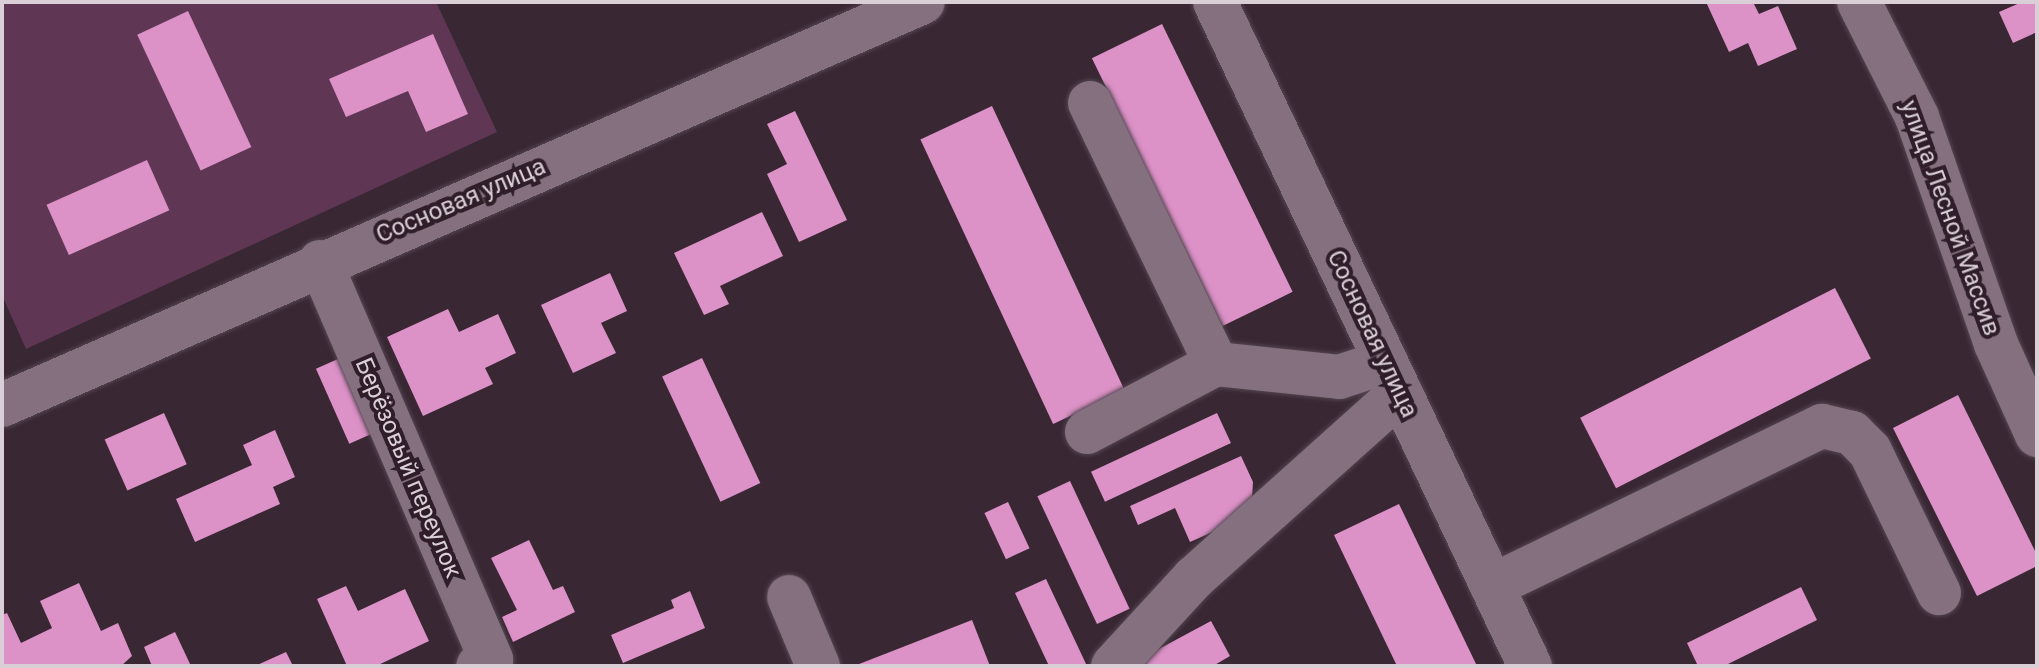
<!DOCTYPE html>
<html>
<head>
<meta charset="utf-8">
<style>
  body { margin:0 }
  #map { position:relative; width:2039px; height:668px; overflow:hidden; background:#392834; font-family:Roboto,sans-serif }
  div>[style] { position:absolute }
  .green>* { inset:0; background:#5f3754 }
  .building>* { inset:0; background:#dc91c7; transform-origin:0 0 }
  .roads { filter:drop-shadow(0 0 2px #544550) drop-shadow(0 0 2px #544550) }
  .minor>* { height:44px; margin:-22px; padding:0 22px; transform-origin:22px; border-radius:22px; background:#84707e }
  span { translate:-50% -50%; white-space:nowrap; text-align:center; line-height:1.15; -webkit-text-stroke:8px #2f1e2a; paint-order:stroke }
  .street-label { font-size:24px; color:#dacfd7 }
  .frame { position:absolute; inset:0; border:4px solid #dacfd7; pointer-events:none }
</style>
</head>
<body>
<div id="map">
  <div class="green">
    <div style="clip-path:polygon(2px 2px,436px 2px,497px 132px,26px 349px,2px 295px)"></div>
  </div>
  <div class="building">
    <div style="clip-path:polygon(1706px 2px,1753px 2px,1759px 14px,1778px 6px,1797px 49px,1758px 66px,1748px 43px,1729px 52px)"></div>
    <div style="clip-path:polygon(2022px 2px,2037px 2px,2037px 32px,2013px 43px,1999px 12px)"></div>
    <div style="left:188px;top:11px;width:150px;height:56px;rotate:65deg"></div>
    <div style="left:1162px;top:24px;width:298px;height:78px;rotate:64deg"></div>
    <div style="clip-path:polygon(433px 34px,468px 114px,426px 132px,408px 91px,346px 117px,329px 79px)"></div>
    <div style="left:992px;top:106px;width:314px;height:79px;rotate:65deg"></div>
    <div style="clip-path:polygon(795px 111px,847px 220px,799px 242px,767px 174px,787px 164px,767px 124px)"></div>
    <div style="left:147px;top:160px;width:55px;height:110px;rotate:66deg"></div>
    <div style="clip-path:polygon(762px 212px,783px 256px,720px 286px,729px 304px,704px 315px,674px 253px)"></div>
    <div style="clip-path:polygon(610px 273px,627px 311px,601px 323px,616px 353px,573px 373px,541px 305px)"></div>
    <div style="left:1835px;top:288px;width:79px;height:286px;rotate:63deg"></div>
    <div style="clip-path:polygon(448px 309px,459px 332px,498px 314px,516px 353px,485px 368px,493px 384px,423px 416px,387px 337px)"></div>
    <div style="left:347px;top:355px;width:82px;height:34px;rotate:66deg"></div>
    <div style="left:702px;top:358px;width:138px;height:44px;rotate:65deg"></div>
    <div style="clip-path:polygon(1958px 395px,2037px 555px,2037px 566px,1977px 596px,1893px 428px)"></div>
    <div style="left:164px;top:413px;width:56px;height:65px;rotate:66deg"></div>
    <div style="left:1217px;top:413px;width:33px;height:139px;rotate:65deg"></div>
    <div style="clip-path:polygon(275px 430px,295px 477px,273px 487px,280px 504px,195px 542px,176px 499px,252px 465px,243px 445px)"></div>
    <div style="clip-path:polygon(1241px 456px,1253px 482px,1251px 515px,1190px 542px,1175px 508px,1138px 525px,1130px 506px)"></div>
    <div style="left:1070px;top:481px;width:141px;height:36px;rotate:65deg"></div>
    <div style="left:1008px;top:502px;width:51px;height:26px;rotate:65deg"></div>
    <div style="clip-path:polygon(1399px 504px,1477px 666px,1397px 666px,1334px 535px)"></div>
    <div style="clip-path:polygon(529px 540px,553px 590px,563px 586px,575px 612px,513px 642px,502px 617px,517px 610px,491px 558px)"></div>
    <div style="clip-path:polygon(1046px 579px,1087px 666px,1049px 666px,1015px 593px)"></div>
    <div style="clip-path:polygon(79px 583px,101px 631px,118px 623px,132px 656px,121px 666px,2px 666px,2px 615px,7px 613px,21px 643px,52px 628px,40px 601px)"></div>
    <div style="clip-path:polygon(346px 586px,358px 611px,405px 589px,429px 641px,376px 666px,347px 666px,317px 599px)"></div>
    <div style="clip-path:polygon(1801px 587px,1817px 620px,1724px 666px,1698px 666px,1687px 643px)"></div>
    <div style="clip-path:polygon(690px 591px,705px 628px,623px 663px,611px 635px,674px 608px,671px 600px)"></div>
    <div style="clip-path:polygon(972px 620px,990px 666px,854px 666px)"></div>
    <div style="clip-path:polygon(1211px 621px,1230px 656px,1213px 666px,1127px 666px)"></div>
    <div style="clip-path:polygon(175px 632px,191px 666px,152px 666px,144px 647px)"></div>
    <div style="clip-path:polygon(286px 652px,293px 666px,255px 666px)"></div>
  </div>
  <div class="roads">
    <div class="minor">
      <div style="left:1215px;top:2px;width:735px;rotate:64.62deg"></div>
      <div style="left:1859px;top:2px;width:129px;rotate:63.2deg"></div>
      <div style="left:1917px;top:117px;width:240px;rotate:70.8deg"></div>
      <div style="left:1996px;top:344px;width:100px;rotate:65.7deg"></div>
      <div style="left:1090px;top:103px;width:290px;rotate:64.2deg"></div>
      <div style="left:320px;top:262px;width:433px;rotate:66.7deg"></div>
      <div style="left:491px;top:660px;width:14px;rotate:155deg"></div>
      <div style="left:2px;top:405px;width:1005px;rotate:-23.63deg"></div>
      <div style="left:1087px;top:432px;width:146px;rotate:-27.8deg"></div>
      <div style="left:1216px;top:364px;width:124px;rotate:6deg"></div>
      <div style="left:1339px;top:377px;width:48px;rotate:-18.1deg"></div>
      <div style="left:1492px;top:586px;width:367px;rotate:-25.9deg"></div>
      <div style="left:1822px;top:426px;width:31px;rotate:13deg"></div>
      <div style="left:1852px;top:433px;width:25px;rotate:45deg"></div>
      <div style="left:1870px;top:451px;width:158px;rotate:64.1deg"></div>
      <div style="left:789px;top:597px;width:75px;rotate:67.2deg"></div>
      <div style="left:1113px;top:666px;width:120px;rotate:-47.4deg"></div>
      <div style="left:1194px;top:578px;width:277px;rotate:-41.9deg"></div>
    </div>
  </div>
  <div class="street-label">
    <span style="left:461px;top:201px;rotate:-23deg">Сосновая улица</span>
    <span style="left:1950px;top:218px;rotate:70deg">улица Лесной Массив</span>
    <span style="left:1372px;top:334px;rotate:65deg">Сосновая улица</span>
    <span style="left:408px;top:468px;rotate:67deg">Берёзовый переулок</span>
  </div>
  <div class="frame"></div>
</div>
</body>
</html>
